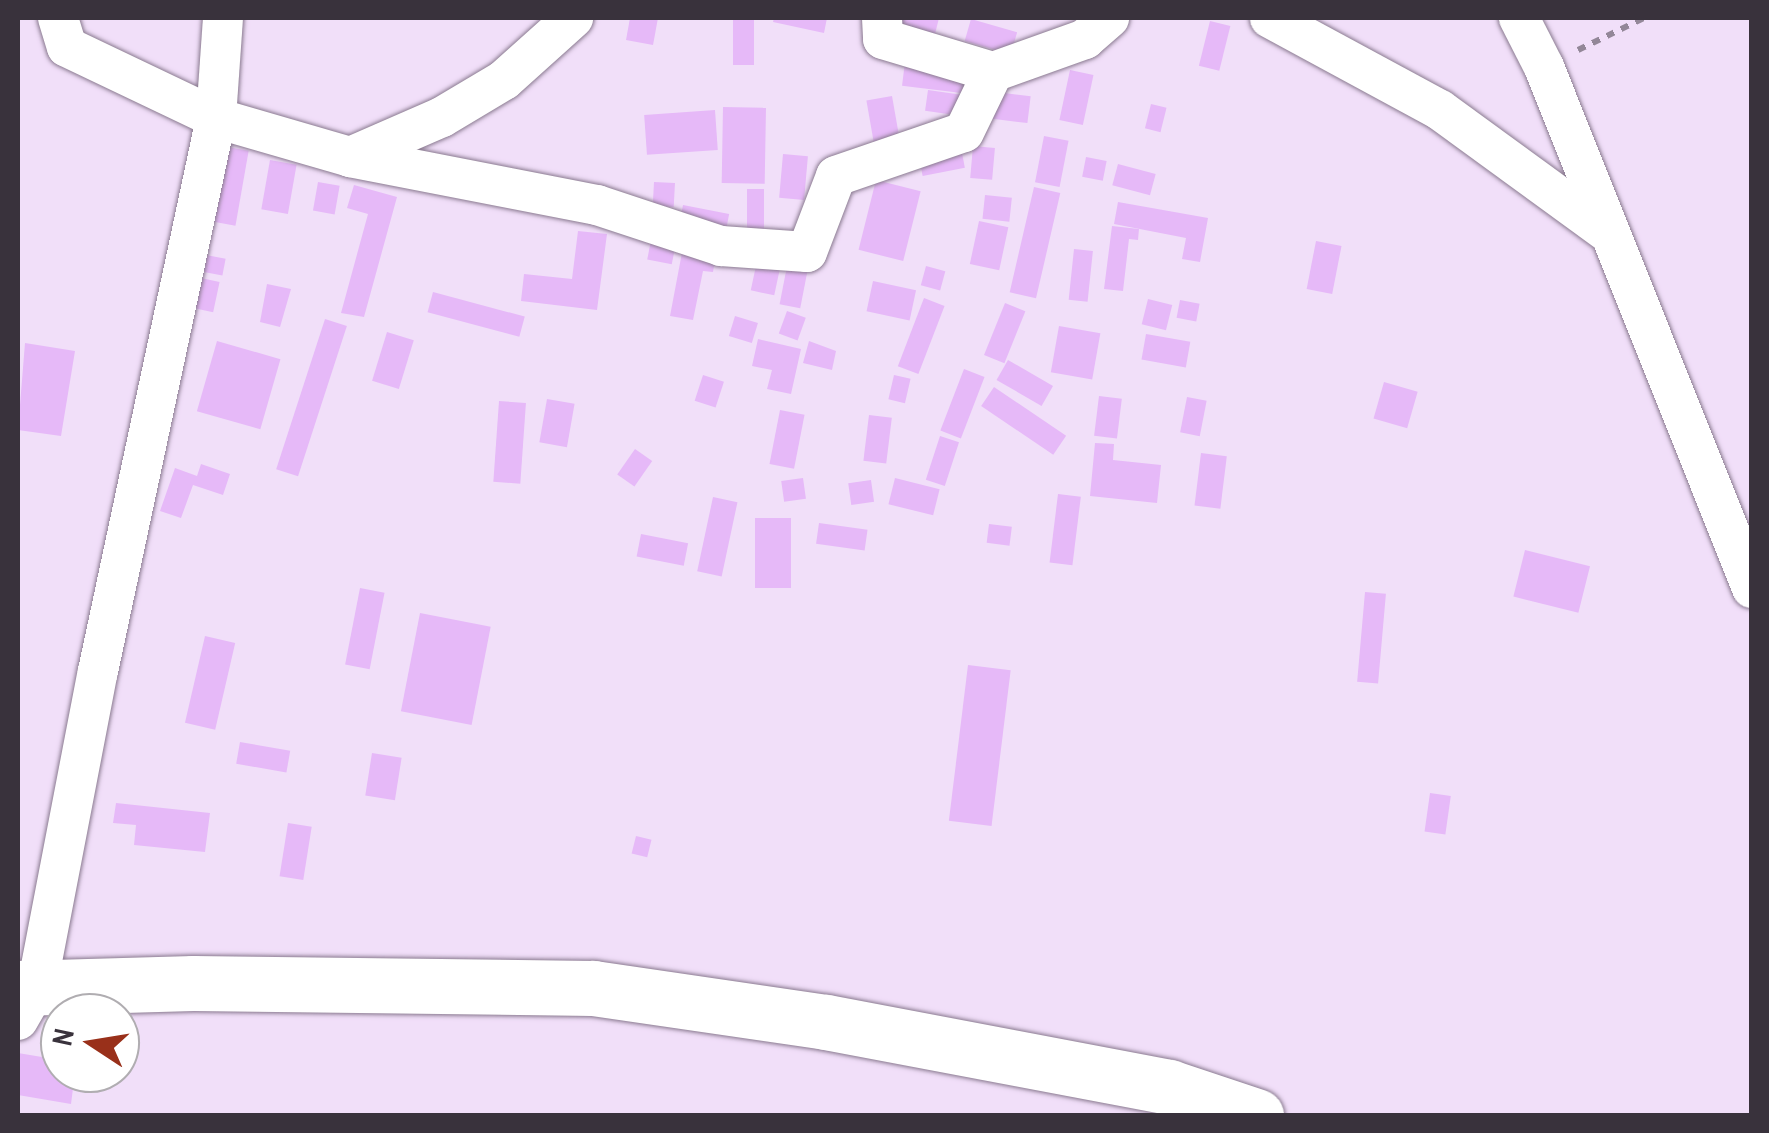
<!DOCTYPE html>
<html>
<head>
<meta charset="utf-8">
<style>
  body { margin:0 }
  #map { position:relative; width:1769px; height:1133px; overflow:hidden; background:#f1dff9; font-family:"Archivo Narrow",sans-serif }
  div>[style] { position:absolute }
  .building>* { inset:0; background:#e6b9f8; transform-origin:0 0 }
  .path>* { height:6px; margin-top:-3px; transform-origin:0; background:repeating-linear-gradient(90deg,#938798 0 8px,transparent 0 16px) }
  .roads { filter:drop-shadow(0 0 2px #8a7a90) drop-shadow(0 0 2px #8a7a90) }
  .street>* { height:40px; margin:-20px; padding:0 20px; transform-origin:20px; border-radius:20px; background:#fff }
  .highway>* { height:55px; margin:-27.5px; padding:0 27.5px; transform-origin:27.5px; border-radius:27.5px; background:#fff }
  span { translate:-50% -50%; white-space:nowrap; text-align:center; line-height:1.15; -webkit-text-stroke:10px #fff; paint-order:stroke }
  .frame { position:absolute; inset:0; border:20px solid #39323c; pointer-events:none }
  .north { position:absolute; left:40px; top:993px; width:100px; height:100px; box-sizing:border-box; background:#fff; border:2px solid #b0adb1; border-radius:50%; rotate:282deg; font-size:28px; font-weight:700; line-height:40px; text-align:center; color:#39323c }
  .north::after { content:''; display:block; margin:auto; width:35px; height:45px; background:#99301a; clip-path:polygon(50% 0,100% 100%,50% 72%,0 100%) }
</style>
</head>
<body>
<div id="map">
  <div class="building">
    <div style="clip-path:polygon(630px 18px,658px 18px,653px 45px,626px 40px)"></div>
    <div style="left:733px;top:18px;width:21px;height:47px"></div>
    <div style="clip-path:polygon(774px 18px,827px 18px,824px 33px,773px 22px)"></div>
    <div style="clip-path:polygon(890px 18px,939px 18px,935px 34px,889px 22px)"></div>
    <div style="left:971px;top:19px;width:48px;height:23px;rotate:16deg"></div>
    <div style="left:1210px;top:21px;width:21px;height:46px;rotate:14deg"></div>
    <div style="left:905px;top:62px;width:64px;height:24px;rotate:7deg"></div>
    <div style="left:1070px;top:70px;width:24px;height:51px;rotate:12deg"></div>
    <div style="left:928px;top:90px;width:37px;height:21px;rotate:8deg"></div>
    <div style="left:988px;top:91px;width:43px;height:27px;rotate:7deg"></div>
    <div style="left:892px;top:96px;width:51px;height:26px;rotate:80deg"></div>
    <div style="left:1151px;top:104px;width:16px;height:25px;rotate:14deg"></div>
    <div style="left:723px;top:107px;width:43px;height:76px;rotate:1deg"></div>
    <div style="left:715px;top:110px;width:40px;height:71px;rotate:86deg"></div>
    <div style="left:1044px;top:136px;width:25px;height:47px;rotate:11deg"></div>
    <div style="left:973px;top:146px;width:22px;height:32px;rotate:5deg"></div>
    <div style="left:227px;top:147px;width:22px;height:76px;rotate:10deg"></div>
    <div style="left:962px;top:153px;width:15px;height:43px;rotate:79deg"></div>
    <div style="left:783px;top:154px;width:25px;height:44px;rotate:5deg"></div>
    <div style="left:1086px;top:157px;width:21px;height:20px;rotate:11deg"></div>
    <div style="left:270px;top:160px;width:27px;height:50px;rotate:10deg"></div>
    <div style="left:1118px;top:164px;width:39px;height:22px;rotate:15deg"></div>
    <div style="left:876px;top:180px;width:46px;height:72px;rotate:14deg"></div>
    <div style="left:318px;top:182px;width:22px;height:29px;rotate:10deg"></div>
    <div style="left:654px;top:182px;width:21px;height:24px;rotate:3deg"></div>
    <div style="clip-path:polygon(354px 185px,397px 197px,364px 317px,341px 313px,368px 214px,347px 208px)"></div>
    <div style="left:1034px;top:187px;width:27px;height:108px;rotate:13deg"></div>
    <div style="left:747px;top:189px;width:17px;height:43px"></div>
    <div style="left:985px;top:195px;width:27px;height:24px;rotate:6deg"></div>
    <div style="clip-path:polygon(1118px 202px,1208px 218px,1200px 262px,1182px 259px,1186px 238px,1114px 224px)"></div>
    <div style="left:683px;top:205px;width:47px;height:22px;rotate:11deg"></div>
    <div style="left:979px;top:221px;width:30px;height:44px;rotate:12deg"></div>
    <div style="clip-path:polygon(1112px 226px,1139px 229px,1138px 240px,1129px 239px,1123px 291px,1104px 289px)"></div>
    <div style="clip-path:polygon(578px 231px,607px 234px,597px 310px,521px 301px,524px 274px,572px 279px)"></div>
    <div style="left:652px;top:235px;width:25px;height:25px;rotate:11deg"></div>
    <div style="left:1316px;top:241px;width:26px;height:49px;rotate:11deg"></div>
    <div style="clip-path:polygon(684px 242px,717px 248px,713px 272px,703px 271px,693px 320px,670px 316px)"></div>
    <div style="left:1074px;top:249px;width:19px;height:51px;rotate:6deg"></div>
    <div style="left:206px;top:255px;width:20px;height:17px;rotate:11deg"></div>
    <div style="left:757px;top:261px;width:24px;height:30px;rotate:12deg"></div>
    <div style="left:788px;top:261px;width:21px;height:44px;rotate:11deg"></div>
    <div style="left:926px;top:266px;width:20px;height:20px;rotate:15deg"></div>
    <div style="left:201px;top:278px;width:19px;height:31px;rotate:12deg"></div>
    <div style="left:873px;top:281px;width:44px;height:31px;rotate:12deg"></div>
    <div style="clip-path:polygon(267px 284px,291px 289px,280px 327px,260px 322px)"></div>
    <div style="left:433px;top:292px;width:95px;height:21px;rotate:15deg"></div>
    <div style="left:924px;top:298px;width:22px;height:73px;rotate:21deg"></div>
    <div style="left:1148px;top:299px;width:25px;height:26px;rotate:14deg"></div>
    <div style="left:1180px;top:300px;width:20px;height:18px;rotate:11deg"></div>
    <div style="left:1005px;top:303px;width:22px;height:56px;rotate:22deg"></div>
    <div style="left:787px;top:311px;width:20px;height:24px;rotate:20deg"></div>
    <div style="left:735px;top:316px;width:24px;height:21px;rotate:17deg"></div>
    <div style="left:325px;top:319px;width:23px;height:158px;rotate:18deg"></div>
    <div style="left:1059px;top:326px;width:42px;height:47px;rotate:10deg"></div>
    <div style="left:387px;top:332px;width:28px;height:51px;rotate:17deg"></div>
    <div style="left:1146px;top:334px;width:45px;height:26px;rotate:10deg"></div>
    <div style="clip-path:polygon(758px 339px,801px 349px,791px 394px,767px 389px,772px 370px,752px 366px)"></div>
    <div style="left:217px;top:341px;width:66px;height:73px;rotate:16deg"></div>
    <div style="clip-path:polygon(809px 341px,836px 351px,832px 370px,803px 363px)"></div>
    <div style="clip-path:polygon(25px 343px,75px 351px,61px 436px,18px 430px)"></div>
    <div style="left:1008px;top:360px;width:52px;height:23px;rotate:30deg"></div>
    <div style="left:964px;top:369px;width:22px;height:66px;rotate:21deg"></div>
    <div style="left:703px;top:375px;width:22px;height:27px;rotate:18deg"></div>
    <div style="left:894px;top:375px;width:17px;height:25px;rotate:13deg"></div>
    <div style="left:1384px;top:382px;width:35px;height:38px;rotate:16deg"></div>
    <div style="left:994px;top:387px;width:87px;height:23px;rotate:34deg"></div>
    <div style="left:1099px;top:396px;width:23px;height:40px;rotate:7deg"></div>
    <div style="left:1187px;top:397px;width:20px;height:36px;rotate:11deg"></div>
    <div style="left:547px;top:399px;width:28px;height:44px;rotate:10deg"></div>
    <div style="left:499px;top:401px;width:27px;height:81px;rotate:4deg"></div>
    <div style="left:780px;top:410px;width:25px;height:55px;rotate:11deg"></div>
    <div style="left:869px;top:415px;width:23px;height:46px;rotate:7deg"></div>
    <div style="left:940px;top:436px;width:20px;height:46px;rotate:18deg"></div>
    <div style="clip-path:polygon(1095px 443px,1114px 444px,1113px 460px,1161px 465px,1157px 503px,1090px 496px)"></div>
    <div style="left:635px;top:449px;width:21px;height:31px;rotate:35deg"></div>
    <div style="left:1201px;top:453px;width:26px;height:53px;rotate:7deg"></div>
    <div style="clip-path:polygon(201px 464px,230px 474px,223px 495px,193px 485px,181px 518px,160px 511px,175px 468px,197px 476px)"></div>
    <div style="left:803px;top:478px;width:21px;height:22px;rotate:82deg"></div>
    <div style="left:895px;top:478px;width:46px;height:27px;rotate:14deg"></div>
    <div style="left:871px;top:480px;width:22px;height:23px;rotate:82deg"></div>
    <div style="left:1058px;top:494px;width:23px;height:69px;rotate:7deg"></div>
    <div style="left:713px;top:497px;width:25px;height:76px;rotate:12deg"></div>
    <div style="left:755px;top:518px;width:36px;height:70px"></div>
    <div style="left:819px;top:523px;width:49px;height:21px;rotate:8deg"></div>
    <div style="left:989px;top:524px;width:23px;height:19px;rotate:7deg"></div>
    <div style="left:641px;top:534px;width:48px;height:23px;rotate:11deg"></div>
    <div style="left:1525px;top:550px;width:67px;height:48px;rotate:14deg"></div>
    <div style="left:360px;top:588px;width:25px;height:78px;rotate:11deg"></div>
    <div style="left:1365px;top:592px;width:21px;height:90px;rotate:5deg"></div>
    <div style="left:420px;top:613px;width:72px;height:100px;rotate:11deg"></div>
    <div style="left:205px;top:636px;width:31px;height:89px;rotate:13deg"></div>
    <div style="left:968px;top:665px;width:43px;height:157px;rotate:7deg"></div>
    <div style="left:240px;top:742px;width:51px;height:22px;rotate:10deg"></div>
    <div style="left:372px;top:753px;width:30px;height:43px;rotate:9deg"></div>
    <div style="left:1430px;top:793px;width:21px;height:39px;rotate:8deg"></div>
    <div style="clip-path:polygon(116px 803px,210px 813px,205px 852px,134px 845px,136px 825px,113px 823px)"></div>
    <div style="left:288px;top:823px;width:24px;height:54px;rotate:9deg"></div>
    <div style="left:636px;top:836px;width:16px;height:18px;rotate:14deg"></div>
    <div style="clip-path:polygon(18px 1053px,60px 1060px,60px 1073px,75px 1073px,71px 1104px,18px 1095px)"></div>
  </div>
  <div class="path">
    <div style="left:1578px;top:50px;width:73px;rotate:-25.9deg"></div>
  </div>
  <div class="roads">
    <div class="street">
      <div style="left:58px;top:18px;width:30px;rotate:73deg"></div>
      <div style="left:67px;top:47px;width:165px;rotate:25.5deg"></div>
      <div style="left:216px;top:118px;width:140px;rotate:16.2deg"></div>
      <div style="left:350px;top:157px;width:252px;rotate:11deg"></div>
      <div style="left:597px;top:205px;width:131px;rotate:18.3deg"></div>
      <div style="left:721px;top:246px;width:86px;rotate:4deg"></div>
      <div style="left:807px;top:252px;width:81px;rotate:-69.1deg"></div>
      <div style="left:836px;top:176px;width:135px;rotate:-19deg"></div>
      <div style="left:964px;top:132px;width:67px;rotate:-64.2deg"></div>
      <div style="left:993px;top:72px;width:98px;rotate:-19.7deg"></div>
      <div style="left:1085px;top:39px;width:32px;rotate:-41deg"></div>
      <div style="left:882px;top:18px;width:21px;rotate:87deg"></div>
      <div style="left:883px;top:39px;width:115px;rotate:16.7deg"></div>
      <div style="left:1270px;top:18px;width:193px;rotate:28.4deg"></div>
      <div style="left:1440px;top:110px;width:210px;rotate:36.1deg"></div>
      <div style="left:1519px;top:18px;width:55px;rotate:63deg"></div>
      <div style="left:1544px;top:67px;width:561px;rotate:68.24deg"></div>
      <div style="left:350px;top:157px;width:100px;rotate:-23.5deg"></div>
      <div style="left:442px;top:117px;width:72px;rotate:-30.8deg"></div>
      <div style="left:504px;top:80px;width:93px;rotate:-41.9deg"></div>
      <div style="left:18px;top:1020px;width:38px;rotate:-60deg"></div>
      <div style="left:37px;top:987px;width:322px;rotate:-79.1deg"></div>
      <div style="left:98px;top:671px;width:565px;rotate:-77.95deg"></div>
      <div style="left:216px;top:118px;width:100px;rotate:-86deg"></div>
    </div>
    <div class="highway">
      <div style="left:18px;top:988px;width:175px;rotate:-1.6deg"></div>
      <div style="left:193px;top:983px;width:400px;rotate:0.7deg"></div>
      <div style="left:593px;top:988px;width:235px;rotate:8.3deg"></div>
      <div style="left:826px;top:1022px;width:349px;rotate:10.7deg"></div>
      <div style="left:1169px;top:1087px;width:92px;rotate:18.4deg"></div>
    </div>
  </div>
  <div class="frame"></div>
  <div class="north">N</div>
</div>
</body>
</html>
